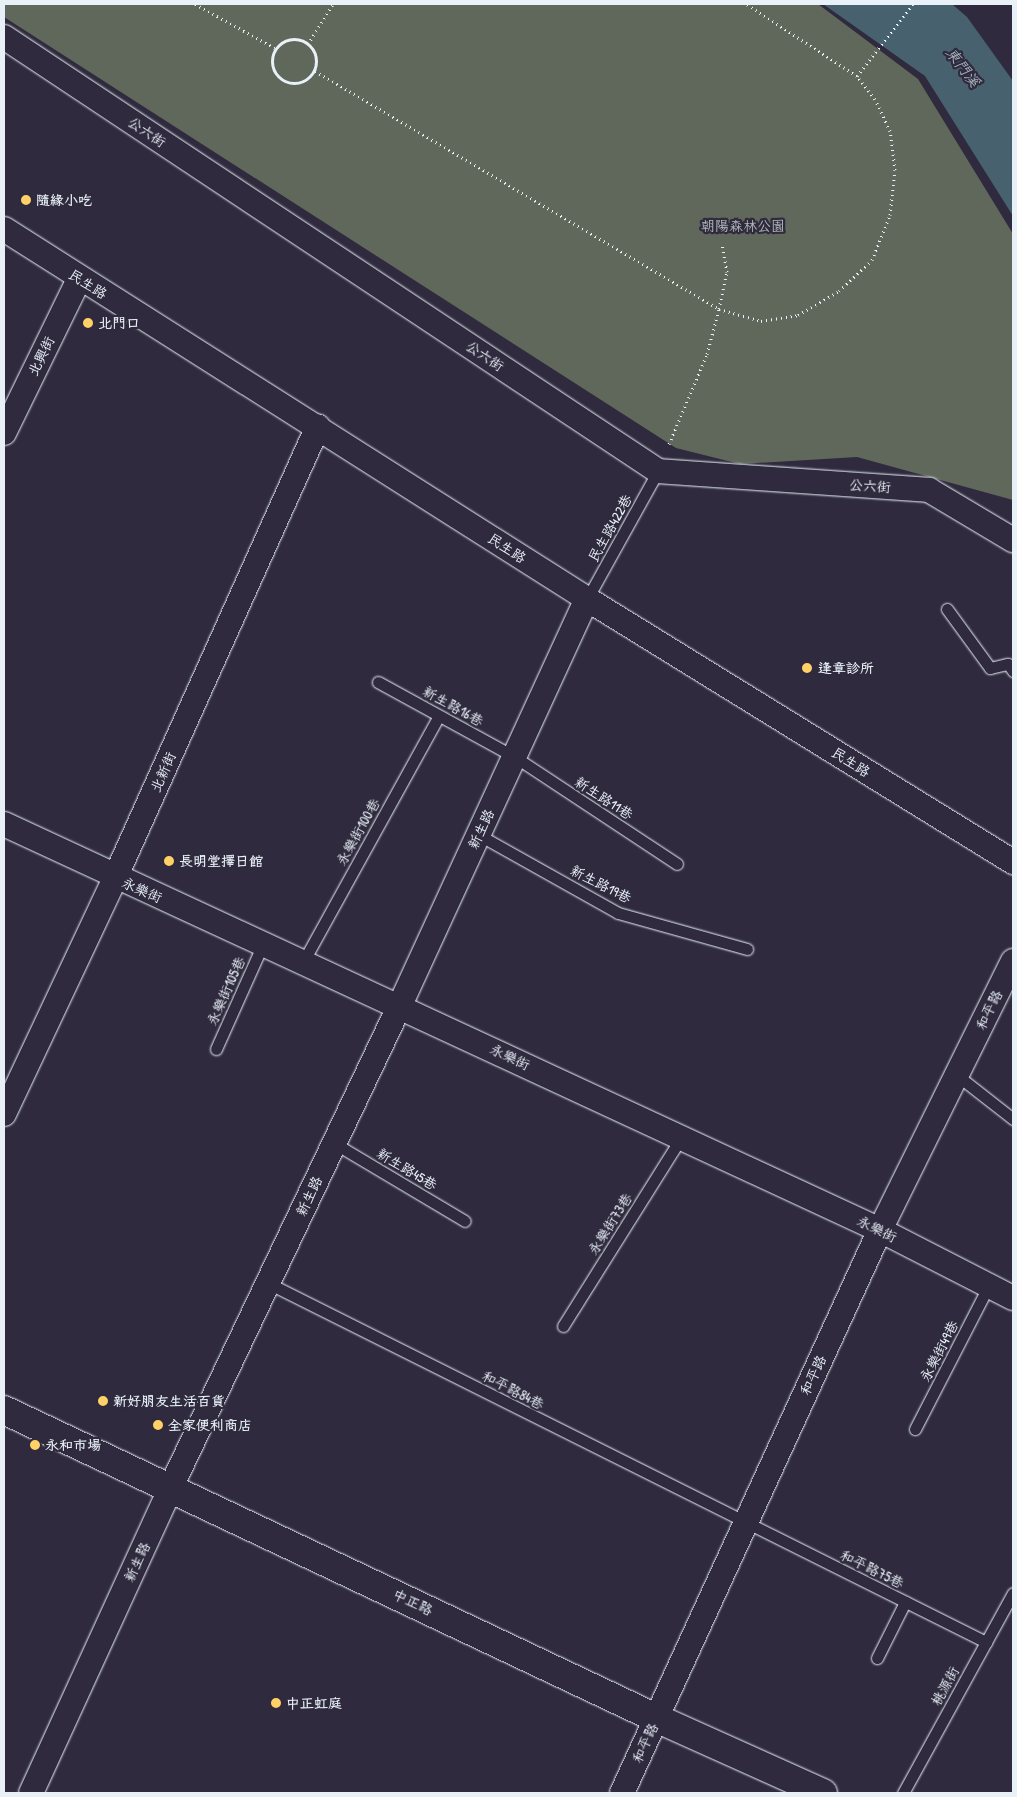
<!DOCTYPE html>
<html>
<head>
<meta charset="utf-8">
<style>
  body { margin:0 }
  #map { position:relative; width:1017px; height:1797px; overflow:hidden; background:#2f2a3d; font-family:"Patrick Hand","LXGW WenKai TC",sans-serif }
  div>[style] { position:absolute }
  .green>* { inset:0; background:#60685b }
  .water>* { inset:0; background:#48616f }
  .path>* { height:3px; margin-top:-1.5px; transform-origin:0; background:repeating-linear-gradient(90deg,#e8f1f8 0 1px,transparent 0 5px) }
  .path>.ring { margin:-1.5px; padding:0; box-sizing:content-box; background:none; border:3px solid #e8f1f8; border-radius:50% }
  .roads { filter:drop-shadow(0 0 1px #e8f1f8) drop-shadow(0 0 1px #e8f1f8) }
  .service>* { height:11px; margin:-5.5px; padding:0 5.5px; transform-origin:5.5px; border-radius:5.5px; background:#2f2a3d }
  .minor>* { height:24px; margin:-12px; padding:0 12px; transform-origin:12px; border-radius:12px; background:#2f2a3d }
  .tertiary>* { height:28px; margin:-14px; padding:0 14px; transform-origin:14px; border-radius:14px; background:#2f2a3d }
  .dots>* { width:14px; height:14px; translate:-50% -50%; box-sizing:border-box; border:2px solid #2f2a3d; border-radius:50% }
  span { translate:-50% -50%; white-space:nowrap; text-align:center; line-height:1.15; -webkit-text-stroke:4.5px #2f2a3d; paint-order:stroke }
  .street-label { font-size:14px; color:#e8f1f8 }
  .poi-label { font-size:14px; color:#e8f1f8; font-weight:700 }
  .left { translate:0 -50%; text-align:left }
  .park-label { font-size:14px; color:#b2bab9 }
  .water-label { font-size:15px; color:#a8b7c1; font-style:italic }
  .frame { position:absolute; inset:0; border:5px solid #e8f1f8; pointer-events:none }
</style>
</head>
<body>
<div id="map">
  <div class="green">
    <div style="clip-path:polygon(4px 4px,818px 4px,918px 79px,1013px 234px,1013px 500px,857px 457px,740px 464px,676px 448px,4px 17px)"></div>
  </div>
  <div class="water">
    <div style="clip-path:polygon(823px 4px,952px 4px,967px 17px,1013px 81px,1013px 216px,925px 76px)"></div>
  </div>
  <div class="path">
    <div style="left:195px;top:4px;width:91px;rotate:28.8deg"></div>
    <div class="ring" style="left:272px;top:39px;width:41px;height:41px"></div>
    <div style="left:308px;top:44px;width:47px;rotate:-58deg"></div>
    <div style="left:315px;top:71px;width:469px;rotate:30.5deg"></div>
    <div style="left:719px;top:309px;width:44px;rotate:15.9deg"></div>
    <div style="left:761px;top:321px;width:37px;rotate:-9deg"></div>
    <div style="left:798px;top:315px;width:48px;rotate:-30.3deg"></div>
    <div style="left:839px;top:291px;width:45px;rotate:-43.2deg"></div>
    <div style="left:872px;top:260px;width:48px;rotate:-68.2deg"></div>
    <div style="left:890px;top:215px;width:45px;rotate:-83.7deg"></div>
    <div style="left:895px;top:170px;width:39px;rotate:-97deg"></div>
    <div style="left:890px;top:131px;width:35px;rotate:-115deg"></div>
    <div style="left:875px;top:99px;width:29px;rotate:-128deg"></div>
    <div style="left:857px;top:76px;width:132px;rotate:-147deg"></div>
    <div style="left:857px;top:76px;width:91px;rotate:-52.1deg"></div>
    <div style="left:669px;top:444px;width:98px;rotate:-67.1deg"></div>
    <div style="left:707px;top:354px;width:47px;rotate:-75.1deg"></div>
    <div style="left:719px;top:309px;width:38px;rotate:-78deg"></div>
    <div style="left:727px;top:272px;width:29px;rotate:-100deg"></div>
  </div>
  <div class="roads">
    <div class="service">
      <div style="left:587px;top:599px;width:146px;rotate:-61deg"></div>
      <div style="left:947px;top:609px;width:73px;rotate:53.9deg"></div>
      <div style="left:990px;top:668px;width:18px;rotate:-13deg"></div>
      <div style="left:1008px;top:664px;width:9px;rotate:54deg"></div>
      <div style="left:378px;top:682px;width:156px;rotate:28.7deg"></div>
      <div style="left:515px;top:757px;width:194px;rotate:33.4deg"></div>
      <div style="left:479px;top:835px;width:159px;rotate:29.3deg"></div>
      <div style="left:618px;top:913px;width:134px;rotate:15.6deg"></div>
      <div style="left:303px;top:962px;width:281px;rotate:-61.1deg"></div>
      <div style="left:216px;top:1049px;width:115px;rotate:-65.9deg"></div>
      <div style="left:958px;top:1076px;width:70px;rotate:38deg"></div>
      <div style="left:334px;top:1143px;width:152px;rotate:30.8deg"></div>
      <div style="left:268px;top:1283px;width:803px;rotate:26.57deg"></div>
      <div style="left:563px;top:1326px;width:222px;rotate:-57.9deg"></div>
      <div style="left:915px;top:1429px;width:162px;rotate:-62.8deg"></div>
      <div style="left:877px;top:1658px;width:63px;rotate:-63.4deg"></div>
      <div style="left:903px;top:1793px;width:228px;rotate:-61.2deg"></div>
    </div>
    <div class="minor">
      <div style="left:4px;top:37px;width:785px;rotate:33.57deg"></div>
      <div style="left:658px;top:471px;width:272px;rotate:4deg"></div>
      <div style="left:929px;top:490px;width:98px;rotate:30.8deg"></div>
      <div style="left:4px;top:229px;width:690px;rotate:32.4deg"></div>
      <div style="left:587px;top:599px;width:501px;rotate:31.69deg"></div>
      <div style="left:4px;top:433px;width:171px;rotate:-64deg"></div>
      <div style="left:4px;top:824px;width:966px;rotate:24.87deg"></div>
      <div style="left:880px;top:1230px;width:149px;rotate:27.1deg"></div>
      <div style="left:4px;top:1114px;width:261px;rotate:-64.8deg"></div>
      <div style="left:115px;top:878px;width:495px;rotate:-65.8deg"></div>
      <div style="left:31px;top:1793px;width:337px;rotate:-65.4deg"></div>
      <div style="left:171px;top:1487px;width:534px;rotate:-64.59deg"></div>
      <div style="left:400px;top:1005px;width:447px;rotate:-65.3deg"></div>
      <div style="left:622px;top:1793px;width:619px;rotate:-65.38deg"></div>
      <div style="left:880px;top:1230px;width:300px;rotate:-63.7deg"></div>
    </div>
    <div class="tertiary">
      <div style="left:4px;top:1410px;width:721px;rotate:25.29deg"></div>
      <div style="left:656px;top:1718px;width:183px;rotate:24.2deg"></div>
    </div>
  </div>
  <div class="dots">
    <div style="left:26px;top:200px;background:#ffd166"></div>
    <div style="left:88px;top:323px;background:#ffd166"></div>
    <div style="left:807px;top:668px;background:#ffd166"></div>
    <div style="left:169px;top:861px;background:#ffd166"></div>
    <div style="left:103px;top:1401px;background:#ffd166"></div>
    <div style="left:158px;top:1425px;background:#ffd166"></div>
    <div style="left:35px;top:1445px;background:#ffd166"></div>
    <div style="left:276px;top:1703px;background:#ffd166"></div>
  </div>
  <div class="street-label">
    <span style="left:147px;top:132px;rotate:34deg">公六街</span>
    <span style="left:88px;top:284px;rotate:32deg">民生路</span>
    <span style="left:41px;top:356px;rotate:-64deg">北興街</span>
    <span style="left:485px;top:356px;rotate:34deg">公六街</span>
    <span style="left:870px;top:486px;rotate:4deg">公六街</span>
    <span style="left:610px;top:528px;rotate:-61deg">民生路422巷</span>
    <span style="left:507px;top:548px;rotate:33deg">民生路</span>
    <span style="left:453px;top:706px;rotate:29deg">新生路16巷</span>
    <span style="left:851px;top:762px;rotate:32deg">民生路</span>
    <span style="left:163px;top:772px;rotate:-66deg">北新街</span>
    <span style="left:604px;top:798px;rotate:33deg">新生路11巷</span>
    <span style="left:481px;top:829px;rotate:-65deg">新生路</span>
    <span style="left:358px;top:832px;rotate:-61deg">永樂街100巷</span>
    <span style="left:601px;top:884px;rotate:27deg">新生路19巷</span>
    <span style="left:142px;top:890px;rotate:24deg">永樂街</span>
    <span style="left:226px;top:991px;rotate:-66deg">永樂街105巷</span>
    <span style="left:989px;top:1010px;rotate:-64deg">和平路</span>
    <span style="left:510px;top:1057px;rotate:25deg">永樂街</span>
    <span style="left:407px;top:1169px;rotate:31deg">新生路45巷</span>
    <span style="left:309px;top:1196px;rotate:-65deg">新生路</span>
    <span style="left:610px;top:1224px;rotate:-58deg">永樂街73巷</span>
    <span style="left:877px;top:1229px;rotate:26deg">永樂街</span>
    <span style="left:939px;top:1351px;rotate:-63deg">永樂街49巷</span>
    <span style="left:813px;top:1375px;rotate:-65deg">和平路</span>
    <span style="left:513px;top:1390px;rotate:27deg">和平路84巷</span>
    <span style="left:137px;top:1562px;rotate:-65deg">新生路</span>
    <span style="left:872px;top:1569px;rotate:26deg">和平路75巷</span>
    <span style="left:413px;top:1602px;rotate:26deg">中正路</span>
    <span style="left:945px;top:1686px;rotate:-61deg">桃源街</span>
    <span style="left:645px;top:1743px;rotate:-65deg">和平路</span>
  </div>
  <div class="poi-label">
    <span class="left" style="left:36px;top:200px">隨緣小吃</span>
    <span class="left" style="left:98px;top:323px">北門口</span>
    <span class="left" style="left:818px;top:668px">逢章診所</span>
    <span class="left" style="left:179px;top:861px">長明堂擇日館</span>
    <span class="left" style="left:113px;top:1401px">新好朋友生活百貨</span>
    <span class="left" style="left:168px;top:1425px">全家便利商店</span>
    <span class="left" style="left:45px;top:1445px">永和市場</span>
    <span class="left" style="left:286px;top:1703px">中正虹庭</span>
  </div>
  <div class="park-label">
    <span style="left:743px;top:226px">朝陽森林公園</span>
  </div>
  <div class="water-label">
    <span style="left:963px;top:67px;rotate:52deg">東門溪</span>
  </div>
  <div class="frame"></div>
</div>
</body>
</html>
